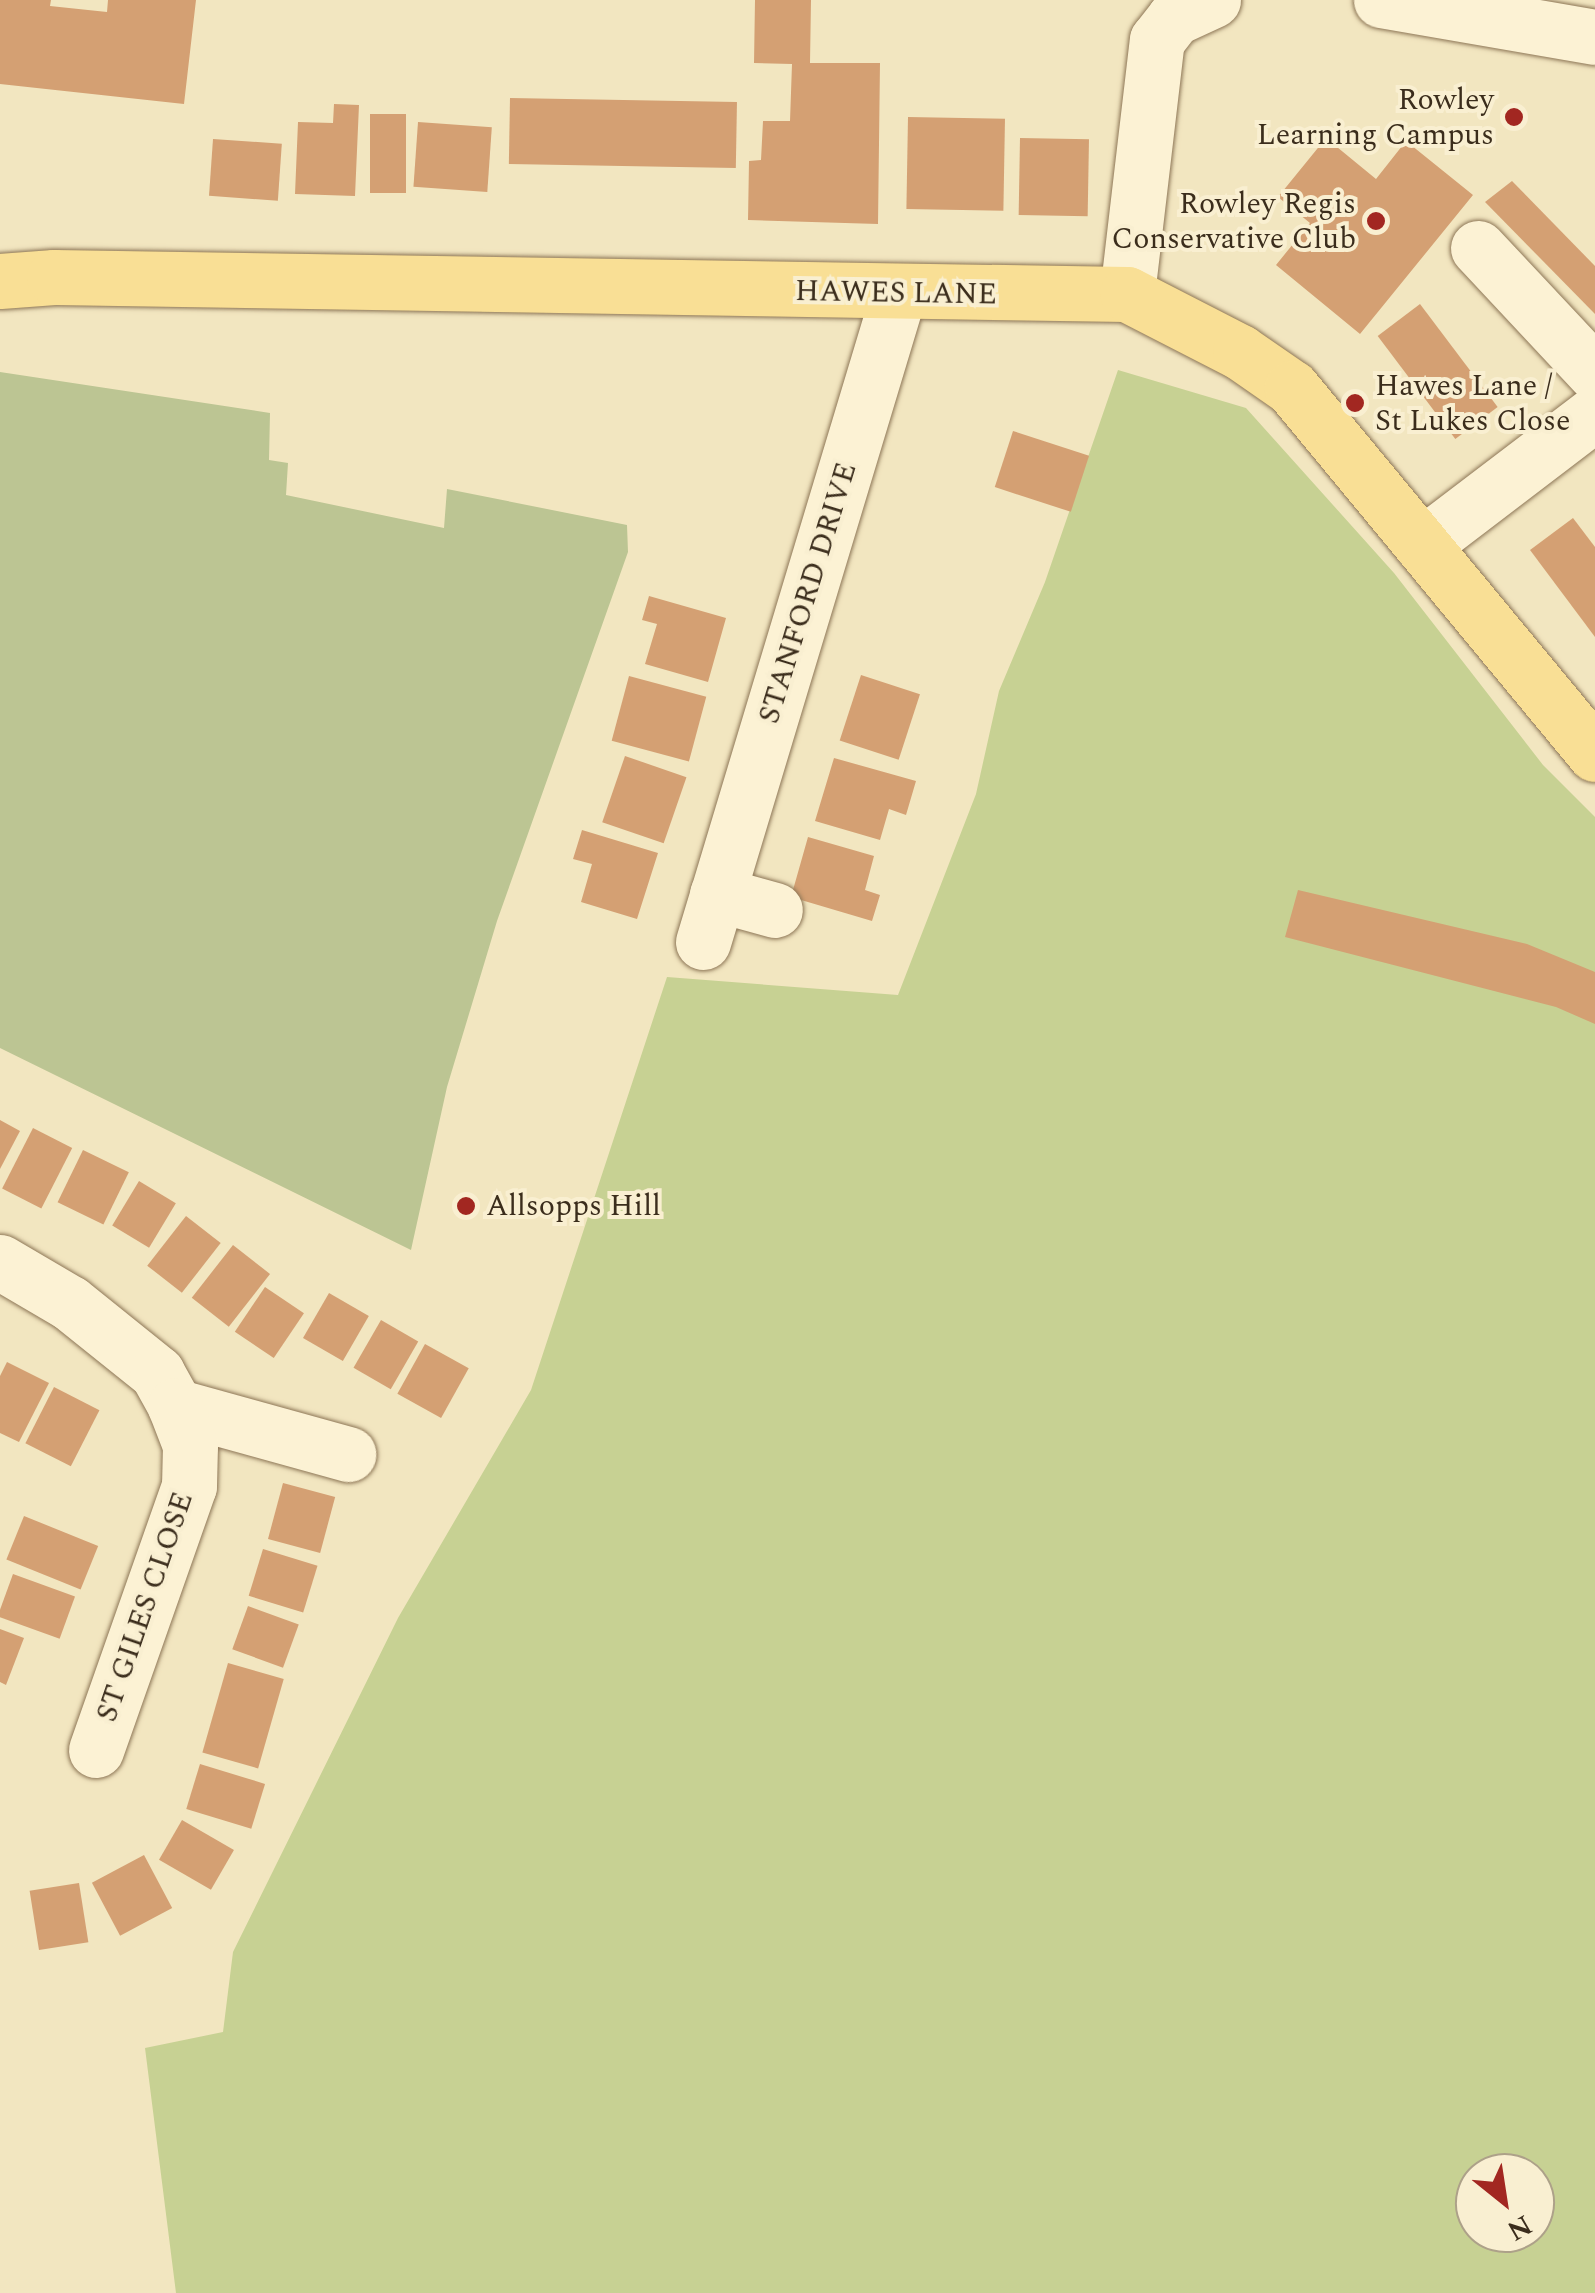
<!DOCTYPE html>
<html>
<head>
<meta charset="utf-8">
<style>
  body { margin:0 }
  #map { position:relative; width:1595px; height:2293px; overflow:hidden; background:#f2e6c0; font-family:Spectral,serif }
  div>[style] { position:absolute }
  .green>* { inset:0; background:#c7d193 }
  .cemetery>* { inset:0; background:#bcc593 }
  .building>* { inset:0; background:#d4a073; transform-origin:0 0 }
  .roads { filter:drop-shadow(0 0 2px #8d7656) drop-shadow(0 0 2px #8d7656) }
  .minor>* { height:55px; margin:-27.5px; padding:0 27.5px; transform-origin:27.5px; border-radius:27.5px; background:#fcf2d4 }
  .major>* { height:55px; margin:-27.5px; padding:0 27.5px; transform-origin:27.5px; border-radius:27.5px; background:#f9df95 }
  .dots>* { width:28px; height:28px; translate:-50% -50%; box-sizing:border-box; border:5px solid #f9efd1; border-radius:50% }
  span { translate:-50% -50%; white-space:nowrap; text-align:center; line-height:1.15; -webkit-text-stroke:8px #f9efd1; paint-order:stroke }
  .poi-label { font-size:30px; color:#3b2d1c }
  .right { translate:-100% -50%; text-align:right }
  .left { translate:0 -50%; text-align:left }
  .street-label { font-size:30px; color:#3b2d1c }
  .north { position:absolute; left:1455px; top:2153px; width:100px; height:100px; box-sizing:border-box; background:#f9efd1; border:2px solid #ada189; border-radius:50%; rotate:150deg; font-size:28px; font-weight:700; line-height:40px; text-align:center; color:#3b2d1c }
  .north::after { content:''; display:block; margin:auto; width:35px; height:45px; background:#a22721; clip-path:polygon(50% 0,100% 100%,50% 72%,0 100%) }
</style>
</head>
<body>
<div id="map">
  <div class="green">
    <div style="clip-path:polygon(evenodd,1118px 370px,1246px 408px,1394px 573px,1543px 765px,1595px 817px,1595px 2293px,176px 2293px,145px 2048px,223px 2032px,233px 1952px,398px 1618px,531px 1390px,667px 977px,898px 995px,976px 794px,999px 691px,1045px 582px,1118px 370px,1475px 2173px,1535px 2173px,1535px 2233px,1475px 2233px,1475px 2173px)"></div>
  </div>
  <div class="cemetery">
    <div style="clip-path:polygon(0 372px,270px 413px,269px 460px,288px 463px,286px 495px,444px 528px,447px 489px,627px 525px,628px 552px,497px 921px,447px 1087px,411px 1250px,0 1048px)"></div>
  </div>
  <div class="building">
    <div style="clip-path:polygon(0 0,51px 0,50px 6px,107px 12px,108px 0,196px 0,184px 104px,0 84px)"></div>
    <div style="clip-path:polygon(755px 0,811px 0,810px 63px,880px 63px,878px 224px,748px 220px,749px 161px,761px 160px,763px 121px,790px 121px,792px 64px,754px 63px)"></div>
    <div style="left:510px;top:98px;width:227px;height:66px;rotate:1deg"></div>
    <div style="clip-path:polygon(334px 104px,359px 105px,355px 196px,295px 194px,298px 122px,333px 123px)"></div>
    <div style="left:370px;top:114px;width:36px;height:79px"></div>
    <div style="left:908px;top:117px;width:97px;height:92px;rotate:1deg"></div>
    <div style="left:418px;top:122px;width:74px;height:65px;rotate:4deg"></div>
    <div style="left:1020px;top:138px;width:69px;height:77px;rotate:1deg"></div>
    <div style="clip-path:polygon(1326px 138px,1376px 179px,1406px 141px,1473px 195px,1360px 334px,1276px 265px,1310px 223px,1278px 197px)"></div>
    <div style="left:213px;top:139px;width:69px;height:57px;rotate:4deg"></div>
    <div style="clip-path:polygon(1512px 181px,1595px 266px,1595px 314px,1485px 202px)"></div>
    <div style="left:1420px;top:304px;width:129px;height:53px;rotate:53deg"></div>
    <div style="left:1013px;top:431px;width:80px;height:59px;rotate:18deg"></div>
    <div style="clip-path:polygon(1573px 518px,1595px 547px,1595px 637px,1530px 550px)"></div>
    <div style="clip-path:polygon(649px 596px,726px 618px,708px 682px,645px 664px,657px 624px,642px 620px)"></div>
    <div style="left:861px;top:675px;width:62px;height:69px;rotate:18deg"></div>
    <div style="left:629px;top:676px;width:80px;height:67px;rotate:15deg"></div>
    <div style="left:625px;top:756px;width:65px;height:70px;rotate:19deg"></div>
    <div style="clip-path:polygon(834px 758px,916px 781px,906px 815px,889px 809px,880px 840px,815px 821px)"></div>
    <div style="clip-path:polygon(582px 830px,658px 853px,637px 919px,581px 902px,592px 864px,573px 859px)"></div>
    <div style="clip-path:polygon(808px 837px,874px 856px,865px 890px,880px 895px,872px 921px,791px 897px)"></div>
    <div style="clip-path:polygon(1298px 890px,1527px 944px,1595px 972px,1595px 1024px,1556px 1007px,1285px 937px)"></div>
    <div style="clip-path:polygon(0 1120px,20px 1131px,0 1169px)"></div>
    <div style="left:33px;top:1128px;width:44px;height:68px;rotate:27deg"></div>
    <div style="left:83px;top:1150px;width:51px;height:58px;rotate:26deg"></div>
    <div style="left:139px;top:1181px;width:43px;height:52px;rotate:31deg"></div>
    <div style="left:186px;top:1216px;width:44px;height:63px;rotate:38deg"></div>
    <div style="left:233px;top:1245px;width:47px;height:67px;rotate:38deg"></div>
    <div style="left:265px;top:1287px;width:47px;height:54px;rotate:34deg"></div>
    <div style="left:329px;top:1293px;width:46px;height:52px;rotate:30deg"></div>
    <div style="left:381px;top:1320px;width:43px;height:55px;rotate:30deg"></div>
    <div style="left:425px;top:1344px;width:50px;height:57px;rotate:29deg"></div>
    <div style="clip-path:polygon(7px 1362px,49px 1383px,19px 1442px,0 1433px,0 1376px)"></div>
    <div style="left:54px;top:1387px;width:51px;height:63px;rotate:27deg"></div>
    <div style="left:283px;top:1483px;width:54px;height:58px;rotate:15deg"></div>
    <div style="left:24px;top:1516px;width:80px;height:47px;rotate:22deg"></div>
    <div style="left:263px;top:1549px;width:57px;height:49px;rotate:17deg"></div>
    <div style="left:13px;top:1574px;width:66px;height:45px;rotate:20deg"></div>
    <div style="left:248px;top:1606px;width:54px;height:46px;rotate:20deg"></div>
    <div style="clip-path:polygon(0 1629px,24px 1638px,6px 1685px,0 1682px)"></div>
    <div style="left:228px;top:1663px;width:58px;height:93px;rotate:16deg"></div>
    <div style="left:200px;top:1764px;width:68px;height:47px;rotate:17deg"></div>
    <div style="left:182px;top:1820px;width:60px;height:46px;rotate:30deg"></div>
    <div style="left:144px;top:1855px;width:60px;height:59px;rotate:62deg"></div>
    <div style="left:79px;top:1883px;width:60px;height:50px;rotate:81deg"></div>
  </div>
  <div class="roads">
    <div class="minor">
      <div style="left:1381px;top:0;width:217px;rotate:9.8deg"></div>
      <div style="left:1478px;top:248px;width:171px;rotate:46.9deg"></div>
      <div style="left:1127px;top:294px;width:256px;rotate:-83.3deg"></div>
      <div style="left:1157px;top:40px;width:28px;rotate:-52deg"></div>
      <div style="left:1174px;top:18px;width:43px;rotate:-24.8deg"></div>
      <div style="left:1422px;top:545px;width:218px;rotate:-37.3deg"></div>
      <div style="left:717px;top:894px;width:60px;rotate:15.4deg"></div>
      <div style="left:703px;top:942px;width:679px;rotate:-73.22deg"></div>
      <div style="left:0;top:1262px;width:81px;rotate:30.4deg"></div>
      <div style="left:70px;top:1303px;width:112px;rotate:38.8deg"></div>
      <div style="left:157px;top:1373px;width:38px;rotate:61deg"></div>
      <div style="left:175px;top:1406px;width:180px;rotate:15.5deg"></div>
      <div style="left:96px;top:1750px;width:280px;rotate:-70.6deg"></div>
      <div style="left:189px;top:1486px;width:41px;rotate:-88.6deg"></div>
      <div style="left:190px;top:1445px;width:42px;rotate:-111deg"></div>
    </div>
    <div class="major">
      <div style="left:0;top:281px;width:54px;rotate:-4.2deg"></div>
      <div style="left:54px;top:277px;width:1073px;rotate:0.91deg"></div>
      <div style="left:1127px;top:294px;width:127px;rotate:27.2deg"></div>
      <div style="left:1240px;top:352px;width:63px;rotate:34.7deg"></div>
      <div style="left:1292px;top:388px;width:475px;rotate:50.4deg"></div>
    </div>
  </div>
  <div class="dots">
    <div style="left:1514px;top:117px;background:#a22721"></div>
    <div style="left:1376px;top:221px;background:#a22721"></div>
    <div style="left:1355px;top:403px;background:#a22721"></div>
    <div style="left:466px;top:1206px;background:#a22721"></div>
  </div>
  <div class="poi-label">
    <span class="right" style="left:1494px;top:117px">Rowley<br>Learning Campus</span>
    <span class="right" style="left:1356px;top:221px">Rowley Regis<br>Conservative Club</span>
    <span class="left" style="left:1375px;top:403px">Hawes Lane /<br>St Lukes Close</span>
    <span class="left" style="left:486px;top:1206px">Allsopps Hill</span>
  </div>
  <div class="street-label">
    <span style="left:896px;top:293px;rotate:1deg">HAWES LANE</span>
    <span style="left:808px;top:593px;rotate:-73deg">STANFORD DRIVE</span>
    <span style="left:145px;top:1607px;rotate:-71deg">ST GILES CLOSE</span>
  </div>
  <div class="north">N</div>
</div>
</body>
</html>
